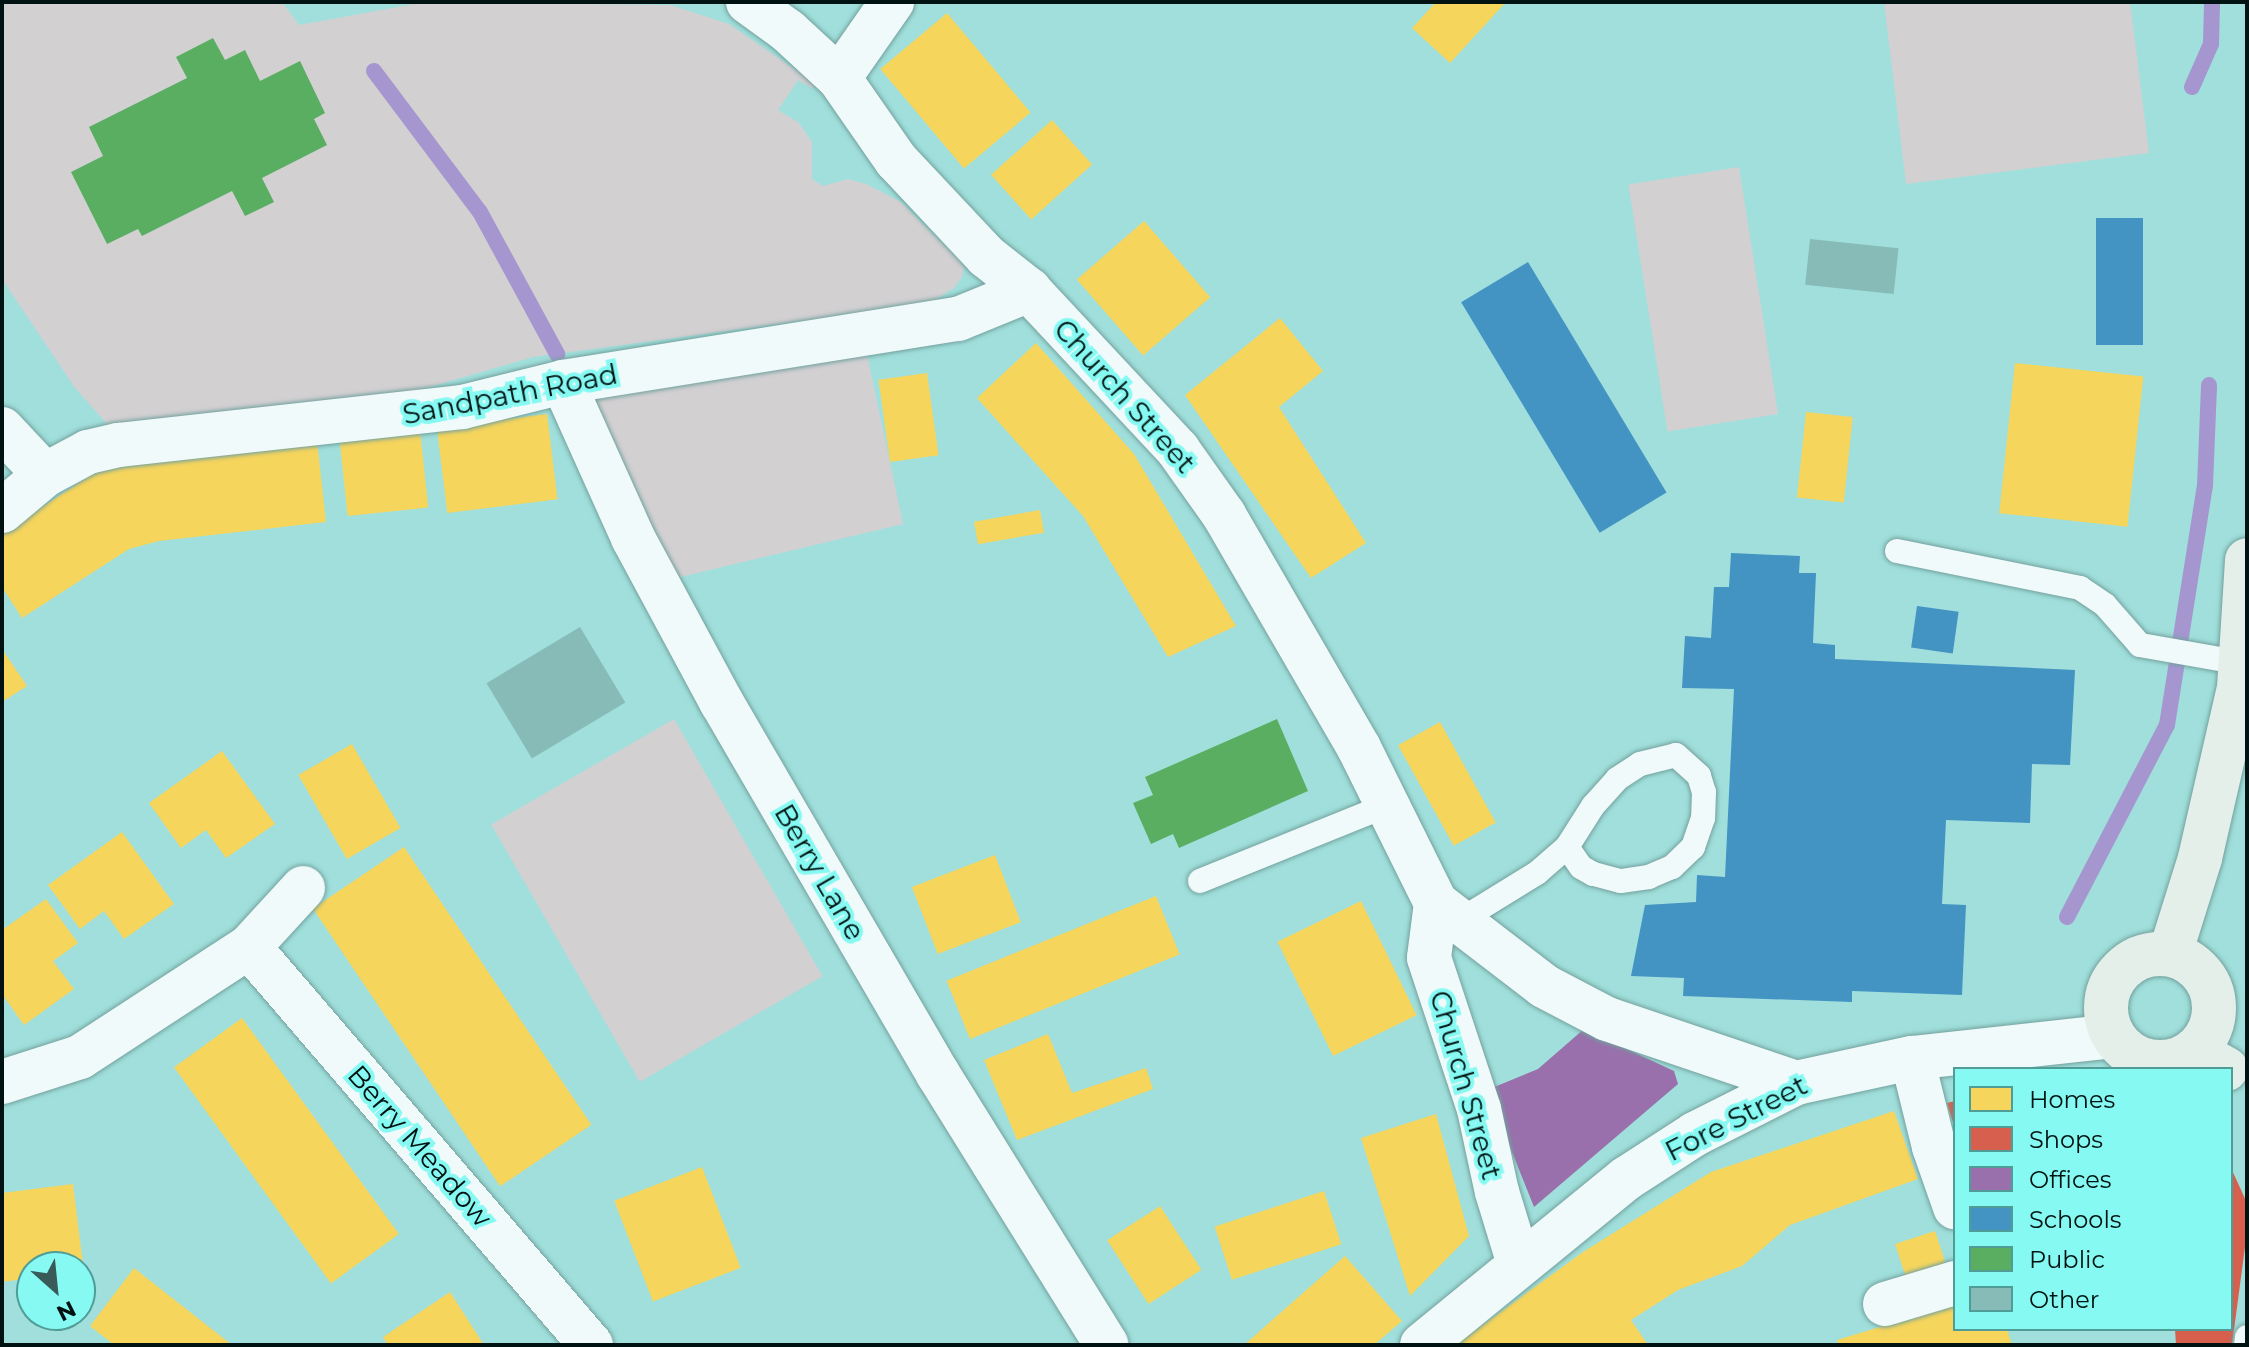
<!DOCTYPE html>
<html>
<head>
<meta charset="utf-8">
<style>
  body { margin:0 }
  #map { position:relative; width:2249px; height:1347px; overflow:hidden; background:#a0dfdb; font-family:Montserrat,sans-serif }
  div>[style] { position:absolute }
  .green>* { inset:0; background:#d3d0d2; transform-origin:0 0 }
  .homes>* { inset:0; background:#f6d55c; transform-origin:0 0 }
  .shops>* { inset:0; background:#d6604d }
  .offices>* { inset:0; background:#9970ab }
  .schools>* { inset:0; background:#4393c3; transform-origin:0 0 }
  .public>* { inset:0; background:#5aae61 }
  .stream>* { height:16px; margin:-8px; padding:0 8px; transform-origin:8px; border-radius:8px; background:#a596d0 }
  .building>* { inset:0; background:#87bbb8; transform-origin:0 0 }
  .roads { filter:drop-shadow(0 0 2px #73a19e) drop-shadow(0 0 2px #73a19e) }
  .lane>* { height:24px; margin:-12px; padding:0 12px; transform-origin:12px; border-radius:12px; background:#f1fafa }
  .street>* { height:44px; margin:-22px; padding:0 22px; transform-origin:22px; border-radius:22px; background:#f1fafa }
  .secondary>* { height:44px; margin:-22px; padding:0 22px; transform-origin:22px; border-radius:22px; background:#e4efea }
  .secondary>.ring { margin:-22px; padding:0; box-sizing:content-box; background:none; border:44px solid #e4efea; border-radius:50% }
  span { translate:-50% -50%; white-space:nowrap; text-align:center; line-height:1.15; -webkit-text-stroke:8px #86f9f2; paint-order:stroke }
  .street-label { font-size:28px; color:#001211 }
  .frame { position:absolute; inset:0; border:4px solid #001211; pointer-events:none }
  .legend { position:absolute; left:1953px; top:1067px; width:280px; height:264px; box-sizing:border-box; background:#86f9f2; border:2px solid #509d98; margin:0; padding:10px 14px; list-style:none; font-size:24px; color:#001211 }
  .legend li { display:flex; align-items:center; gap:16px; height:40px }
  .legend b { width:40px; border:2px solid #509d98 }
  .north { position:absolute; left:16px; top:1251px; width:80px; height:80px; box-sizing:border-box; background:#86f9f2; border:2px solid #509d98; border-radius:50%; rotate:153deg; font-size:22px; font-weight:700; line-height:32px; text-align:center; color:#001211 }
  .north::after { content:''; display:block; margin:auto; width:28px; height:36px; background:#385a58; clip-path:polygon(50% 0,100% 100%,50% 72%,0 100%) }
</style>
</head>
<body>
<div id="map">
  <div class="green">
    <div style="clip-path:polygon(2px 2px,282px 2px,299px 25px,425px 2px,670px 5px,729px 24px,815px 83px,813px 89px,798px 80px,778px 110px,799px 123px,812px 142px,812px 179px,823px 186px,848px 179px,866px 184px,901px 202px,955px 256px,964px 267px,962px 277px,954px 288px,928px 304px,533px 357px,388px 399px,109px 426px,75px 388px,2px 279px)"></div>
    <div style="clip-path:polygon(1884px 2px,2130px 2px,2149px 153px,1906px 184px)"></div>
    <div style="left:1739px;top:167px;width:250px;height:112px;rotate:81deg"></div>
    <div style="clip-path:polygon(867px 355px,903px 524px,672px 579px,587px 398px)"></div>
    <div style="left:674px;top:719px;width:297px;height:211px;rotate:60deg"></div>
  </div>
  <div class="homes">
    <div style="clip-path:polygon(1436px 2px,1506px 2px,1450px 63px,1412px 28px)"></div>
    <div style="left:947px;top:13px;width:130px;height:87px;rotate:50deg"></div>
    <div style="left:1052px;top:120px;width:60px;height:82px;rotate:48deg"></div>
    <div style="left:1144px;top:221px;width:101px;height:89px;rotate:49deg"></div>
    <div style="clip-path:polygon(1280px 318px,1323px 371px,1279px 407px,1366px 543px,1311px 578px,1185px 395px)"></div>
    <div style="clip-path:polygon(1036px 343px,1134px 454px,1236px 626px,1168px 657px,1083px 516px,977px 398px)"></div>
    <div style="left:2015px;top:363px;width:129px;height:151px;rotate:6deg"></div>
    <div style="left:927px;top:373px;width:83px;height:49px;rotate:82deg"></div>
    <div style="left:1806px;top:412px;width:47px;height:86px;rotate:6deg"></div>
    <div style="left:547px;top:414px;width:86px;height:111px;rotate:83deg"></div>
    <div style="left:420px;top:430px;width:78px;height:81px;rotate:84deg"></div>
    <div style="clip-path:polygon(317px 441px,326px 522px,159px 541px,129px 549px,22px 618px,2px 587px,2px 533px,91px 475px,133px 461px)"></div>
    <div style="left:1040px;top:510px;width:23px;height:67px;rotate:80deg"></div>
    <div style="clip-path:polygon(2px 649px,27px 686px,2px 702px)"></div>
    <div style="left:1440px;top:722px;width:115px;height:48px;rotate:61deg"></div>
    <div style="left:352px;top:744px;width:97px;height:62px;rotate:60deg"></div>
    <div style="clip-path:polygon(222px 751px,275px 824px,226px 858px,206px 830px,181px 848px,149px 803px)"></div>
    <div style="clip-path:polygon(122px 832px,174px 904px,124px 939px,104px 911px,80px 929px,48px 885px)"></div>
    <div style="left:404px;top:847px;width:335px;height:110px;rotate:56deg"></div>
    <div style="left:995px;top:855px;width:72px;height:89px;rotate:69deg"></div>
    <div style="left:1156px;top:896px;width:63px;height:226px;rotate:68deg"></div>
    <div style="clip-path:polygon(46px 899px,78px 943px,53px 961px,74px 989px,24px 1025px,2px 994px,2px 930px)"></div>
    <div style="left:1361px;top:901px;width:127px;height:93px;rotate:64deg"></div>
    <div style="left:242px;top:1018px;width:267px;height:84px;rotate:54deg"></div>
    <div style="clip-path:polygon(1048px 1034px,1072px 1093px,1146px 1068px,1153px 1089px,1017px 1140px,984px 1060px)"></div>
    <div style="clip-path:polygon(1894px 1111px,1918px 1179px,1790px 1225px,1742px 1266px,1678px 1290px,1631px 1320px,1648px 1345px,1455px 1345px,1583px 1252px,1711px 1172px)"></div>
    <div style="clip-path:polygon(1436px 1114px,1469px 1236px,1410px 1296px,1361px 1138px)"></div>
    <div style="left:702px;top:1167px;width:108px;height:94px;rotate:69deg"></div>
    <div style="clip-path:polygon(73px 1184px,84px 1273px,80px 1273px,80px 1267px,32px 1267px,32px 1278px,2px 1282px,2px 1193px)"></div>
    <div style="left:1324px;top:1191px;width:56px;height:115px;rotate:72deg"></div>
    <div style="left:1160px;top:1206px;width:76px;height:63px;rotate:57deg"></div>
    <div style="left:1935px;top:1231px;width:44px;height:42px;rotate:72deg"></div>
    <div style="clip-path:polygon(1345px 1256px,1402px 1321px,1374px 1345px,1244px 1345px)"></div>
    <div style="clip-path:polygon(134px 1268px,232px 1345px,114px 1345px,90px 1326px)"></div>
    <div style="clip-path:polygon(450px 1292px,484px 1345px,388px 1345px,383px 1337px)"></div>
    <div style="clip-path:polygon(1955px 1304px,1955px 1329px,2007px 1329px,2012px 1345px,1839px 1345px,1837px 1340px)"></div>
  </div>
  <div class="shops">
    <div style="clip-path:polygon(1955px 1101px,1955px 1126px,1954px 1126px,1947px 1103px)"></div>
    <div style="clip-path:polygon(2231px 1168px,2247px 1203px,2247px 1232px,2232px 1345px,2176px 1345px,2175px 1329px,2231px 1329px)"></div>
  </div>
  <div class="offices">
    <div style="clip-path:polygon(1584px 1029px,1674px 1071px,1678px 1084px,1534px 1207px,1487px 1090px,1538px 1069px)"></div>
  </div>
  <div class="schools">
    <div style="left:2096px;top:218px;width:47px;height:127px"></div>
    <div style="left:1528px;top:262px;width:269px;height:78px;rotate:59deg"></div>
    <div style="clip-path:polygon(1731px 553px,1800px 556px,1799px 573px,1816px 573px,1813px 643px,1835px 645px,1835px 659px,2075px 670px,2070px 765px,2032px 764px,2030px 823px,1946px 820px,1942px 904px,1966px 905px,1962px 995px,1852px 991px,1852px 1002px,1683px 996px,1684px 978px,1631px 976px,1645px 905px,1696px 902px,1697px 875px,1725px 877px,1734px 689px,1682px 688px,1685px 636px,1711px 638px,1714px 587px,1729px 587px)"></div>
    <div style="left:1917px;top:606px;width:42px;height:42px;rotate:8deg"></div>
  </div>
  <div class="public">
    <div style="clip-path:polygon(213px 38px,225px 60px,245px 50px,260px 81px,300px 61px,325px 113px,314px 119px,327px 145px,262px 178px,274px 202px,245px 216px,232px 191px,142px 236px,138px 229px,107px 244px,71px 172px,103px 156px,89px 127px,187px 78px,176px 57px)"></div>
    <div style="clip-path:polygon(1277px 719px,1308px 791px,1179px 848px,1173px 834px,1151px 844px,1133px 803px,1153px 795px,1145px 777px)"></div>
  </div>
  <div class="stream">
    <div style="left:374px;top:71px;width:176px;rotate:53.1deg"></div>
    <div style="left:480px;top:212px;width:162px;rotate:61.5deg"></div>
    <div style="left:2192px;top:87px;width:47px;rotate:-66.2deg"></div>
    <div style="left:2211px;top:44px;width:42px;rotate:-88.6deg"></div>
    <div style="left:2067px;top:917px;width:216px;rotate:-62.5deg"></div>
    <div style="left:2167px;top:725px;width:242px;rotate:-81deg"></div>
    <div style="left:2205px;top:486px;width:101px;rotate:-87.7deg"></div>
  </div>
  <div class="building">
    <div style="left:1810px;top:239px;width:89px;height:46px;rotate:6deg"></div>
    <div style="left:580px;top:627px;width:88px;height:109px;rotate:59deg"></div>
  </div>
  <div class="roads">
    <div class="lane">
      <div style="left:1897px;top:551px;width:187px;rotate:11.4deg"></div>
      <div style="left:2080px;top:588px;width:30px;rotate:34deg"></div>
      <div style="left:2105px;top:605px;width:53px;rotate:48.8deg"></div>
      <div style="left:2140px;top:645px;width:104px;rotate:10deg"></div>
      <div style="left:1200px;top:881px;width:201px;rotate:-22deg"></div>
      <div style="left:1459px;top:921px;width:92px;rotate:-31.6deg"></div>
      <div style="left:1537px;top:873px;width:40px;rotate:-41deg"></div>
      <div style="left:1567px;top:847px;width:49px;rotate:-57.6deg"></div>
      <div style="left:1593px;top:806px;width:36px;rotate:-48deg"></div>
      <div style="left:1617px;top:779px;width:27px;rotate:-33deg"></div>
      <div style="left:1640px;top:764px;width:37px;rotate:-14deg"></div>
      <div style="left:1676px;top:755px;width:31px;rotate:42deg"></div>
      <div style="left:1699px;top:776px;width:17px;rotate:73deg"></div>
      <div style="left:1704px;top:792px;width:26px;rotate:92deg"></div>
      <div style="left:1703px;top:818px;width:31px;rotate:109deg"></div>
      <div style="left:1693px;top:847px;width:29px;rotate:136deg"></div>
      <div style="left:1672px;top:867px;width:25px;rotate:157deg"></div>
      <div style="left:1649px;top:877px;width:29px;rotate:172deg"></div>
      <div style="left:1620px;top:881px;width:28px;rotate:-165deg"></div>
      <div style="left:1593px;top:874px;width:14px;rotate:-150deg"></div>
      <div style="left:1581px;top:867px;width:24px;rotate:-125deg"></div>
      <div style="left:2246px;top:1345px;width:8px;rotate:-83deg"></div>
    </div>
    <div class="street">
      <div style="left:748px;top:2px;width:49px;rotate:35.9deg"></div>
      <div style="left:788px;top:31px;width:69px;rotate:42.7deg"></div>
      <div style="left:839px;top:78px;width:100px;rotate:55.2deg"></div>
      <div style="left:896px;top:160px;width:132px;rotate:46.8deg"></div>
      <div style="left:986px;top:256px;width:55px;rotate:38.3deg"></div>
      <div style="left:1029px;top:290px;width:219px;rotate:47deg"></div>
      <div style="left:1178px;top:450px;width:80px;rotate:54.7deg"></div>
      <div style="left:1224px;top:515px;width:269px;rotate:59.9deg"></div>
      <div style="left:1359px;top:748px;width:173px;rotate:63.6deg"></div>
      <div style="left:1436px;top:903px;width:136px;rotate:37.5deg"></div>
      <div style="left:1544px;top:986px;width:71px;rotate:27.6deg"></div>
      <div style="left:1607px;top:1019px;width:200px;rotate:18.7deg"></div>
      <div style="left:839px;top:78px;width:93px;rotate:-55.1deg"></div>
      <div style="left:563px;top:382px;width:171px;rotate:65.8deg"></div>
      <div style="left:633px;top:538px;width:187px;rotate:61.7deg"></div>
      <div style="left:722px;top:703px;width:429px;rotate:59.8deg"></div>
      <div style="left:938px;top:1074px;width:319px;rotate:58.1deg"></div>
      <div style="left:2px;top:429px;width:63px;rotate:46.9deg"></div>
      <div style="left:2px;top:511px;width:56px;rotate:-39.9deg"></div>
      <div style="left:45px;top:475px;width:49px;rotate:-28.1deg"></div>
      <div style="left:88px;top:452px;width:32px;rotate:-13deg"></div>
      <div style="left:119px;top:445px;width:345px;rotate:-6.3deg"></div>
      <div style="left:462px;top:407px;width:104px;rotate:-13.9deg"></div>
      <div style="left:563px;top:382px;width:400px;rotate:-9.1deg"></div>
      <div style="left:958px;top:319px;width:77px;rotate:-22.2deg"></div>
      <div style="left:1436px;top:903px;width:55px;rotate:97.3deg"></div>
      <div style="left:1429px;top:958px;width:159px;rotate:71.7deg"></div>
      <div style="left:1479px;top:1109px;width:85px;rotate:77.8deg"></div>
      <div style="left:1497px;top:1192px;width:75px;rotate:73deg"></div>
      <div style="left:249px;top:947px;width:525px;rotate:49.33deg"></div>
      <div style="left:1912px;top:1058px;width:92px;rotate:76.1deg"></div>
      <div style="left:1934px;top:1147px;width:64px;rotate:70.7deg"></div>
      <div style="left:2px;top:1082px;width:82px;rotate:-17.8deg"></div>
      <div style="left:80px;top:1057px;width:202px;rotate:-33.1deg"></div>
      <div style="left:249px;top:947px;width:80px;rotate:-47.5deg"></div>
      <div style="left:1885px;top:1304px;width:73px;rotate:-16.7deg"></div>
      <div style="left:1422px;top:1345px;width:264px;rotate:-39.2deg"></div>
      <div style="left:1627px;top:1178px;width:81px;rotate:-32.9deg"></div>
      <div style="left:1695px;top:1134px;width:113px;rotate:-26.8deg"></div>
      <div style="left:1796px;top:1083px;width:119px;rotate:-12.2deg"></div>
      <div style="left:1912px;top:1058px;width:202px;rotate:-6.2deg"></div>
    </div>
    <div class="secondary">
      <div class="ring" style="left:2106px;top:954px;width:64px;height:64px"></div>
      <div style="left:2170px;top:954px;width:101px;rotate:-72.6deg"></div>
      <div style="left:2200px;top:858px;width:174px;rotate:-77.1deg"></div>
      <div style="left:2239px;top:688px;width:128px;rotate:-86.4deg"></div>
      <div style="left:2194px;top:1051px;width:37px;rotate:29deg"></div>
    </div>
  </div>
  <div class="street-label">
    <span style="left:510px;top:394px;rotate:-11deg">Sandpath Road</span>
    <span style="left:1125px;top:396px;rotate:48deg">Church Street</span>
    <span style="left:820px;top:872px;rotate:60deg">Berry Lane</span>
    <span style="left:1466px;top:1085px;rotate:74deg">Church Street</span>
    <span style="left:1736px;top:1118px;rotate:-27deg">Fore Street</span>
    <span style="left:420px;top:1146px;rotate:49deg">Berry Meadow</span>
  </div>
  <div class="frame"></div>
  <ul class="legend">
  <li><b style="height:22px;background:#f6d55c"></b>Homes</li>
  <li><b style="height:22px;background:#d6604d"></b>Shops</li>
  <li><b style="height:22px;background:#9970ab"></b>Offices</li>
  <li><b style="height:22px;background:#4393c3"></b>Schools</li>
  <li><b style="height:22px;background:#5aae61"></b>Public</li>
  <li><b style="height:22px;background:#87bbb8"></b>Other</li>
  </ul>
  <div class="north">N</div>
</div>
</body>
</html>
